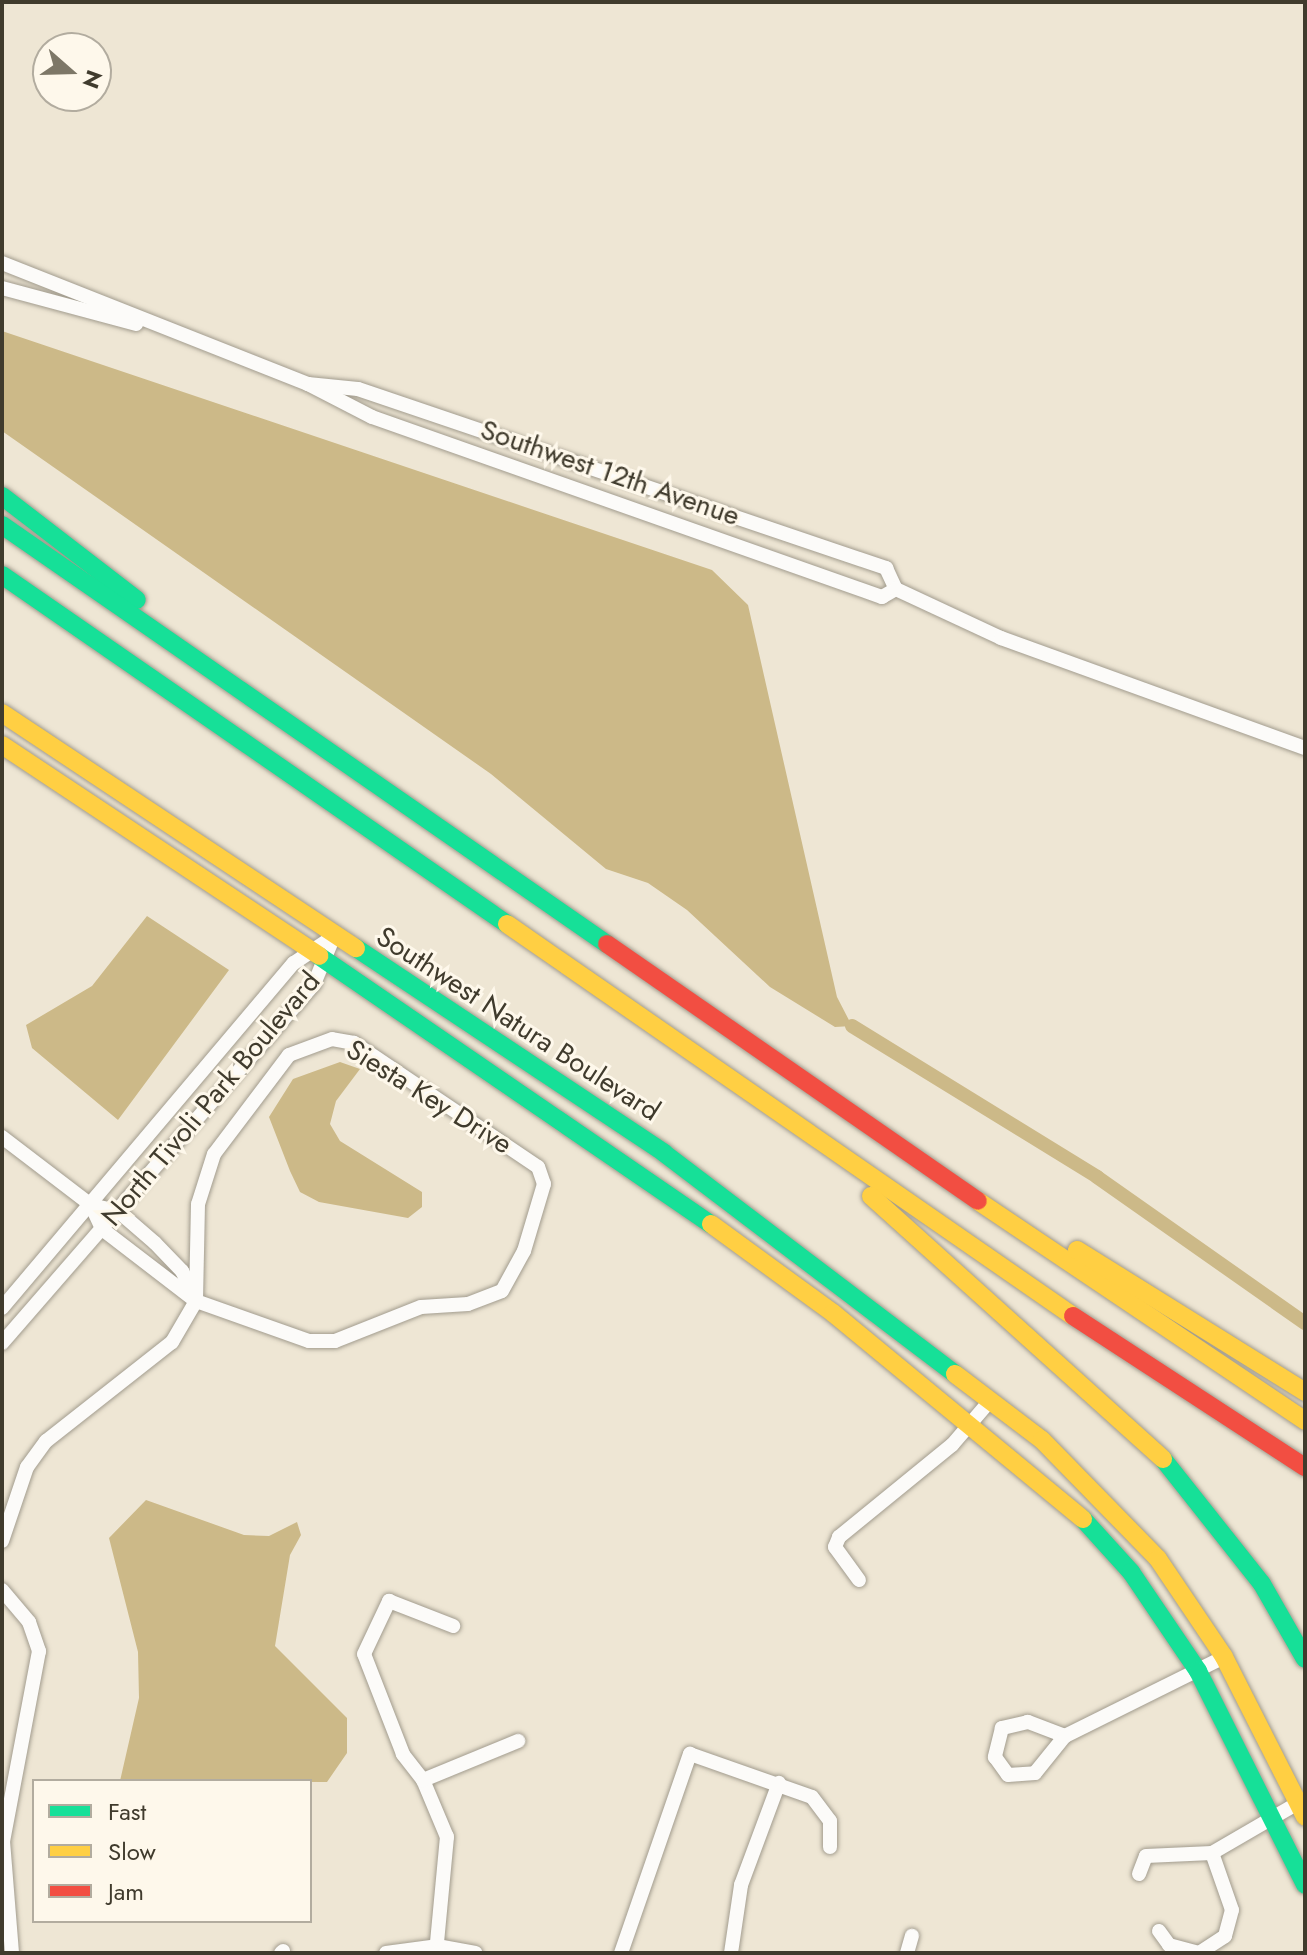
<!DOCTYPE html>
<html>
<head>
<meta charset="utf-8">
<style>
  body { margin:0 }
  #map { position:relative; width:1307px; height:1955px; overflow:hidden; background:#eee6d4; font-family:Jost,sans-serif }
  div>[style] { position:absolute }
  .water>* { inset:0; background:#ccb988 }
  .canal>* { height:14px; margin:-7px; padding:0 7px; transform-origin:7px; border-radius:7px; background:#ccb988 }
  .roads { filter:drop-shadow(0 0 2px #a29c8e) drop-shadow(0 0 2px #a29c8e) }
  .street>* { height:14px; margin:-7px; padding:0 7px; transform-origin:7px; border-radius:7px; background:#fcfbf9 }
  .fast>* { height:18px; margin:-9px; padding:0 9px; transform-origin:9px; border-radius:9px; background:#16e098 }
  .slow>* { height:18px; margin:-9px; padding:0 9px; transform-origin:9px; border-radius:9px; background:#ffcf43 }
  .jam>* { height:18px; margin:-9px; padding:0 9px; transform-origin:9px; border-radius:9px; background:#f24e42 }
  span { translate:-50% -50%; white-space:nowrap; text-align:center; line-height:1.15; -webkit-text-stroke:6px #fef8eb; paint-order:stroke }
  .street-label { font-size:28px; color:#403b2d }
  .frame { position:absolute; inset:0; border:4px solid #403b2d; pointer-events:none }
  .legend { position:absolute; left:32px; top:1779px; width:280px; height:144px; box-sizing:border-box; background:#fef8eb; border:2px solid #b2ac9f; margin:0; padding:10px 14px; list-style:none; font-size:24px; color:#403b2d }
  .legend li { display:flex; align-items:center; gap:16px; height:40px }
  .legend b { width:40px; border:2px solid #b2ac9f }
  .north { position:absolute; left:32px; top:32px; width:80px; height:80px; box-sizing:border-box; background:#fef8eb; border:2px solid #b2ac9f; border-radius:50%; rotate:110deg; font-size:22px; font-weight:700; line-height:32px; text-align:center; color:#403b2d }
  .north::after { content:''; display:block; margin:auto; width:28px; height:36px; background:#7d7767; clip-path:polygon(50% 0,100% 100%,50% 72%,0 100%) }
</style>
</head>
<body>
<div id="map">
  <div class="water">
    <div style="clip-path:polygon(2px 331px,712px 570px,748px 605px,837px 997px,852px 1026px,835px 1027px,770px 987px,687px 910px,648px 883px,606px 869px,491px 774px,2px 431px)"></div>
    <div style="clip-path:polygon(147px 916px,229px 970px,118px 1120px,32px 1048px,26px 1025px,92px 986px)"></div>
    <div style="clip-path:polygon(340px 1062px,360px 1069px,336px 1101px,330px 1124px,340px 1141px,422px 1192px,422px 1207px,408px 1218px,319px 1202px,300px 1192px,290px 1171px,269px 1117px,293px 1079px)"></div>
    <div style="clip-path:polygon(146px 1500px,244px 1535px,269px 1536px,297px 1522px,301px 1535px,290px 1555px,275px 1646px,347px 1718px,347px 1753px,327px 1782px,120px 1781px,139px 1698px,138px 1652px,109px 1538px)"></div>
  </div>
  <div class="canal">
    <div style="left:852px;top:1026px;width:288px;rotate:31.6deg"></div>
    <div style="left:1097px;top:1177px;width:254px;rotate:35.1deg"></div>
  </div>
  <div class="roads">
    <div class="street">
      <div style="left:2px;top:263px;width:329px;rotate:21.6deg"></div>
      <div style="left:308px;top:384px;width:72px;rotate:27.3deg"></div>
      <div style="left:372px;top:417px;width:541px;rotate:19.44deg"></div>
      <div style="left:882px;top:597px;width:16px;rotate:-30deg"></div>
      <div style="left:2px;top:288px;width:139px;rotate:15deg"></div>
      <div style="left:308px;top:384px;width:50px;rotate:5.7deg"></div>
      <div style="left:358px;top:389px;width:558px;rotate:18.73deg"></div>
      <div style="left:886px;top:568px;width:23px;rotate:65deg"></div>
      <div style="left:896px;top:589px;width:116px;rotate:25deg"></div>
      <div style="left:1001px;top:638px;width:323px;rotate:19.9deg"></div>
      <div style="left:2px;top:1137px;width:112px;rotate:37.4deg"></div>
      <div style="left:91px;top:1205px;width:26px;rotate:65deg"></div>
      <div style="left:102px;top:1229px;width:118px;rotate:37.5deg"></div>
      <div style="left:196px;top:1301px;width:120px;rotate:19.5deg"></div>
      <div style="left:309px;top:1341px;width:26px"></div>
      <div style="left:335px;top:1341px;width:92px;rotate:-21.6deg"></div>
      <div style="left:421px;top:1307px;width:47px;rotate:-3.7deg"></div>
      <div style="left:468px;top:1304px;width:36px;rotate:-21deg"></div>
      <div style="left:502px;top:1291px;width:46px;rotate:-61.2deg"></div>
      <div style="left:524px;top:1251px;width:70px;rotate:-73.4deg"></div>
      <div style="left:544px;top:1184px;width:18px;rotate:-109deg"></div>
      <div style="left:538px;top:1167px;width:222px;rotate:-146deg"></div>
      <div style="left:354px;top:1043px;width:22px;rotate:-170deg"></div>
      <div style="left:332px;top:1039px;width:46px;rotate:159.6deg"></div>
      <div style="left:289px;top:1055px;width:124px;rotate:127.1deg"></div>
      <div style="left:214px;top:1154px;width:52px;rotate:107.7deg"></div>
      <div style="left:198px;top:1204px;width:97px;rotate:91.2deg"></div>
      <div style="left:196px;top:1301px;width:48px;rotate:120.3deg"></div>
      <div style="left:172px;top:1342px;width:160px;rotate:141.8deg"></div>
      <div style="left:46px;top:1441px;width:32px;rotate:126deg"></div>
      <div style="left:27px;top:1467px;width:78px;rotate:108.7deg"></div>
      <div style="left:91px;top:1205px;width:28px;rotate:13deg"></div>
      <div style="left:118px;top:1211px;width:49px;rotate:40.9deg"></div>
      <div style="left:155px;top:1243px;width:39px;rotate:46deg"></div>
      <div style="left:182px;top:1271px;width:28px;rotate:64deg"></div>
      <div style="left:2px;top:1308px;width:452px;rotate:-49.8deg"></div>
      <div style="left:294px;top:963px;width:48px;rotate:-34deg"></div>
      <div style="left:2px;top:1343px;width:476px;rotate:-49deg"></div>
      <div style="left:314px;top:984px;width:52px;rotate:-67.4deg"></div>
      <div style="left:859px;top:1580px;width:41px;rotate:-126deg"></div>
      <div style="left:835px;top:1547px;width:11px;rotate:-68deg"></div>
      <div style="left:839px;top:1537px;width:146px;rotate:-39.2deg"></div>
      <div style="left:952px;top:1445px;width:57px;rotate:-49.3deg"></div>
      <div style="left:2px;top:1590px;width:42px;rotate:49.8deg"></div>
      <div style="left:29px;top:1622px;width:31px;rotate:71deg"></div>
      <div style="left:39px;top:1651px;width:193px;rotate:100.7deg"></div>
      <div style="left:3px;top:1841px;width:112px;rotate:85.4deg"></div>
      <div style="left:1065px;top:1736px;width:40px;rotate:-159deg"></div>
      <div style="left:1028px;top:1722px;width:27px;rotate:167deg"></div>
      <div style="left:1002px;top:1728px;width:30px;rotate:104deg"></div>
      <div style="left:995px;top:1757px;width:22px;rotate:54deg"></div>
      <div style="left:1008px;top:1775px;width:27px;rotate:-4deg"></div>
      <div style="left:1035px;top:1773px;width:48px;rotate:-51deg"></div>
      <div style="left:1065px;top:1736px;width:178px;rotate:-26.4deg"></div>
      <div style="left:423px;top:1780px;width:33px;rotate:-128deg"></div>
      <div style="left:403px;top:1754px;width:107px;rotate:-111.3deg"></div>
      <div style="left:364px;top:1654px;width:59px;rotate:-64.7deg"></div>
      <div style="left:389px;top:1601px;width:69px;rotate:21.3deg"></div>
      <div style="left:1139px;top:1874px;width:19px;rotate:-69deg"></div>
      <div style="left:1146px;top:1856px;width:66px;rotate:-2.6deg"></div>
      <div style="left:1212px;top:1853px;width:99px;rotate:-30.2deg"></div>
      <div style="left:1159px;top:1931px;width:17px;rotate:54deg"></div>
      <div style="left:1169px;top:1945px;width:31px;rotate:15deg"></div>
      <div style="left:1199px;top:1953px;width:31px;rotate:-33deg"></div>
      <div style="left:1225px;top:1936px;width:27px;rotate:-75deg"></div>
      <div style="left:1232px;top:1910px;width:60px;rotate:-109.3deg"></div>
      <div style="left:281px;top:1953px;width:3px;rotate:-45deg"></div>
      <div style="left:386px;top:1953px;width:51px;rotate:-7.8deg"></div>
      <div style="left:437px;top:1946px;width:39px;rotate:10deg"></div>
      <div style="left:436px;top:1953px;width:117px;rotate:-84.6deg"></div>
      <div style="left:447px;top:1837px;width:62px;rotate:-112.8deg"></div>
      <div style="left:423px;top:1780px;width:103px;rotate:-22.3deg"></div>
      <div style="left:621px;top:1953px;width:211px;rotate:-70.9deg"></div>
      <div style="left:690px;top:1754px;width:129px;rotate:19.4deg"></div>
      <div style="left:812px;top:1797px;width:30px;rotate:53deg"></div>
      <div style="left:830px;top:1821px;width:26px;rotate:90deg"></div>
      <div style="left:731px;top:1953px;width:69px;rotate:-81.6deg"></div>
      <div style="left:741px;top:1885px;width:109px;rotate:-69.6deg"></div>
      <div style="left:907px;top:1953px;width:18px;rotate:-74deg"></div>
    </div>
    <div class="fast">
      <div style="left:2px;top:496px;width:170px;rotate:37.6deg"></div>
      <div style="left:2px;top:525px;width:736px;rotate:34.71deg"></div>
      <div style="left:2px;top:575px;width:614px;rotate:34.65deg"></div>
      <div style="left:356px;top:948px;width:370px;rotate:33.6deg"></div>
      <div style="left:664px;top:1153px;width:365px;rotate:37.2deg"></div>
      <div style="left:319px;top:956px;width:475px;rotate:34.4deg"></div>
      <div style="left:1163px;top:1459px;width:159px;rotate:51.6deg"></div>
      <div style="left:1262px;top:1584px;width:86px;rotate:60.2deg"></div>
      <div style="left:1083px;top:1519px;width:72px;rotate:47.8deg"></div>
      <div style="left:1131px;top:1572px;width:120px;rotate:55.9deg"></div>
      <div style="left:1198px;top:1671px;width:239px;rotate:63.4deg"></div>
    </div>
    <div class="slow">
      <div style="left:2px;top:713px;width:425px;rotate:33.6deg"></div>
      <div style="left:2px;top:745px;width:381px;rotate:33.6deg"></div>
      <div style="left:507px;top:924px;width:688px;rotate:34.71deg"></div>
      <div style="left:871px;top:1196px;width:393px;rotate:42deg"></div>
      <div style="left:978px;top:1201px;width:394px;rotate:33.9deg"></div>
      <div style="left:711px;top:1224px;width:151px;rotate:36.1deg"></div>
      <div style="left:833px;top:1313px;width:324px;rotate:39.5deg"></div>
      <div style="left:1077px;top:1250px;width:269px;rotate:31.9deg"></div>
      <div style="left:955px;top:1374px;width:109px;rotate:37.2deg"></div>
      <div style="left:1042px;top:1440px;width:166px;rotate:45.7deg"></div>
      <div style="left:1158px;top:1559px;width:118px;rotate:56deg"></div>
      <div style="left:1224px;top:1657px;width:179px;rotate:63.1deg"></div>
    </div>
    <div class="jam">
      <div style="left:607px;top:944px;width:451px;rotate:34.7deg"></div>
      <div style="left:1073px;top:1316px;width:277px;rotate:33.1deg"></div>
    </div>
  </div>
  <div class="street-label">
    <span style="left:610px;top:473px;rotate:19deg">Southwest 12th Avenue</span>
    <span style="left:518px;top:1024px;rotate:33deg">Southwest Natura Boulevard</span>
    <span style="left:429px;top:1097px;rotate:32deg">Siesta Key Drive</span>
    <span style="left:211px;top:1099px;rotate:-50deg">North Tivoli Park Boulevard</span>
  </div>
  <div class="frame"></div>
  <ul class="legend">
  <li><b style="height:10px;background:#16e098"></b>Fast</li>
  <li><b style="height:10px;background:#ffcf43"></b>Slow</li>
  <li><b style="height:10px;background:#f24e42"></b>Jam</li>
  </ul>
  <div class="north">N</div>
</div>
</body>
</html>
